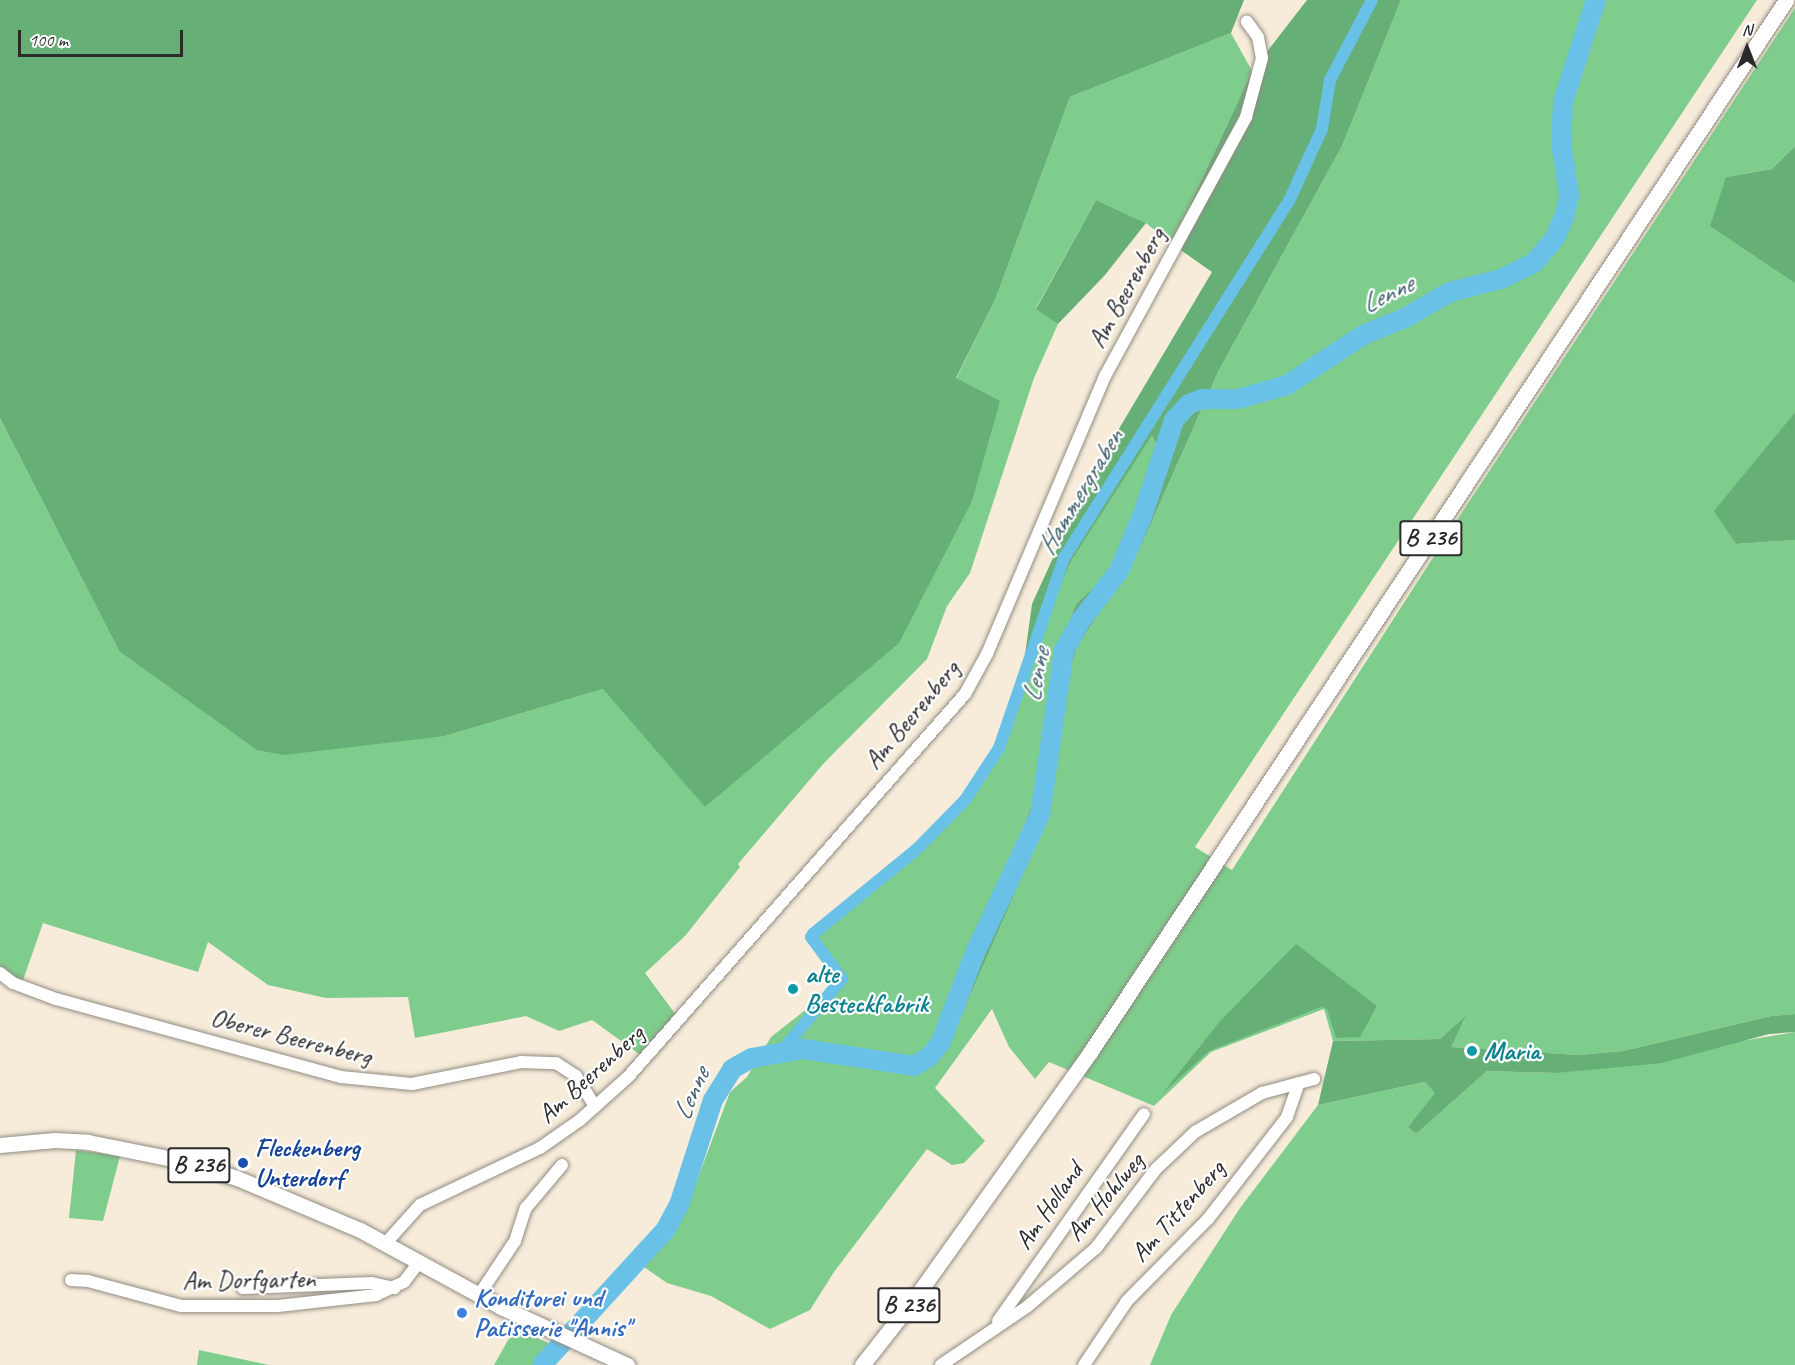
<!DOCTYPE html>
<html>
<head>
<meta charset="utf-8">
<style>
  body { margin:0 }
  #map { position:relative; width:1795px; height:1365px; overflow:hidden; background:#f7ecda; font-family:Caveat,sans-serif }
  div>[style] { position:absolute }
  .green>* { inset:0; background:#7ecd8d }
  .forest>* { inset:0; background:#66b078 }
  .canal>* { height:12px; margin:-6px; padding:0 6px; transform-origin:6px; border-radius:6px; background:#6ac1e7 }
  .river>* { height:20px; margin:-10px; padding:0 10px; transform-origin:10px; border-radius:10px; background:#6ac1e7 }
  .roads { filter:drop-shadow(0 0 2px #918c82) drop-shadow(0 0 2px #918c82) }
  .minor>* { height:12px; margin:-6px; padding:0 6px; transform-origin:6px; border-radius:6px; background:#fff }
  .major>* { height:15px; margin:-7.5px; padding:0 7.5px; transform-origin:7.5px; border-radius:7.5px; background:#fff }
  .dots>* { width:16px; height:16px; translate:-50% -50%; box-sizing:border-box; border:3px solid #fff; border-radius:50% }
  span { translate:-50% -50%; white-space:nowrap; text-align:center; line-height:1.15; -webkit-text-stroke:4.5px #fff; paint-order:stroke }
  .shield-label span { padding:2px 4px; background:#fff; border:2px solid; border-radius:4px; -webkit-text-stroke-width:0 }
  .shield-label { font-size:24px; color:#2b2b2b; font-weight:700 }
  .street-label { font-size:26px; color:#2b2b2b }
  .culture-label { font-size:26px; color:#0d838f; font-weight:700 }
  .left { translate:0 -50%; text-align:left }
  .transit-label { font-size:26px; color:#164399; font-weight:700 }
  .shop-label { font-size:26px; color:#366cbe; font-weight:700 }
  .water-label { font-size:27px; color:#41606d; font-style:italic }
  .north { position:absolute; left:1717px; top:18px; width:60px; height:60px; -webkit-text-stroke:4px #fff; paint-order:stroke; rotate:0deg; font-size:16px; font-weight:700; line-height:24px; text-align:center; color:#2b2b2b }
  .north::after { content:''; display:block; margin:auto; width:21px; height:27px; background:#2b2b2b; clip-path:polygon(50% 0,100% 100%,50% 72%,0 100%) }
  .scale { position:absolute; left:18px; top:30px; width:165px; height:27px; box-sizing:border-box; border:3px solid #2b2b2b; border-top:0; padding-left:8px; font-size:18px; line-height:21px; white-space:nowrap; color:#2b2b2b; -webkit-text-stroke:4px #fff; paint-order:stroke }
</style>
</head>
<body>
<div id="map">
  <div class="green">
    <div style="clip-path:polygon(1401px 0,1757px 0,1195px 847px,1232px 870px,1463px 511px,1795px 8px,1795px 146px,1772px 169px,1726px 177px,1795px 283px,1795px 412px,1715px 511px,1736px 544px,1795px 540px,1795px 1014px,1771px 1016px,1623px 1051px,1578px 1055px,1450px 1047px,1465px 1019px,1440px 1039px,1333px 1041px,1324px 1009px,1211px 1052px,1154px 1106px,1049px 1062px,1035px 1079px,1009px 1047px,992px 1009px,935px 1088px,985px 1141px,964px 1163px,952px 1165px,927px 1149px,834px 1272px,810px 1310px,770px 1329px,711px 1296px,667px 1283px,644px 1267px,692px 1194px,730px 1092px,747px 1077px,771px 1037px,841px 982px,841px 972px,811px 937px,860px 891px,917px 849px,965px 800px,985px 773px,999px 748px,1023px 669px,1072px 560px,1152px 434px,1157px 446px,1117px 565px,1076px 604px,1061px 642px,1036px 793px,1006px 874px,941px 1027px,956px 1028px,1015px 893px,1045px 808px,1062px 693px,1077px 648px,1142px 544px,1218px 372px,1342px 146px)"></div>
    <div style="clip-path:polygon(1231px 33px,1252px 71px,1172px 244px,1146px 223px,1096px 200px,1036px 308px,1058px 324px,1034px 378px,970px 573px,947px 606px,927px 659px,824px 763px,738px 864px,740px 867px,685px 936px,645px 973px,676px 1015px,642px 1056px,592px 1020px,559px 1031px,526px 1016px,415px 1038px,408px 997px,326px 998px,268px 985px,208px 942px,198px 972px,43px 923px,22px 983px,0 974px,0 418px,119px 651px,445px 736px,603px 689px,956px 379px,995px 300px,1070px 97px)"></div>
    <div style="clip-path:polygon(1795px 1032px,1795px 1365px,1150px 1365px,1171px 1315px,1240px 1208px,1318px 1105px,1425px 1082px,1436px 1093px,1408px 1127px,1416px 1134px,1487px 1071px,1556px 1073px)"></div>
    <div style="clip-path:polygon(76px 1150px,120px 1156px,103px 1221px,69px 1218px)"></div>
    <div style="clip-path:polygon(515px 1328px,553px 1345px,536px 1365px,494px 1365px)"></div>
    <div style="clip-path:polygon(199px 1350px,269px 1365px,197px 1365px)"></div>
  </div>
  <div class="forest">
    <div style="clip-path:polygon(0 0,1244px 0,1231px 33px,1070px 97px,995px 300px,956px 378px,1000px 401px,972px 501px,899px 643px,705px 807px,603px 689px,445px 736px,284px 755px,257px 750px,119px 651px,0 418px)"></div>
    <div style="clip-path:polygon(1307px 0,1401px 0,1342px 146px,1218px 372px,1142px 544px,1077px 648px,1062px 693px,1045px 808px,1015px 893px,956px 1028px,940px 1027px,1006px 874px,1036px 793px,1061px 642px,1076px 604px,1117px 565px,1157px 446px,1152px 435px,1072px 560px,1023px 669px,1032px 604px,1088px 481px,1212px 272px,1172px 244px,1252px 71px)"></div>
    <div style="clip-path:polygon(1795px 146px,1795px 283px,1710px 226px,1726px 177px,1772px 169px)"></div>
    <div style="clip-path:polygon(1096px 200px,1146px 223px,1105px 275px,1058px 324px,1036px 309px)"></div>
    <div style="clip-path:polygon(1795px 412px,1795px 540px,1736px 544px,1714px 511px)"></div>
    <div style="clip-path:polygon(1296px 944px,1377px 1006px,1360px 1037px,1336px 1038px,1327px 1009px,1321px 1007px,1209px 1051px,1162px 1094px,1221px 1020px)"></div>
    <div style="clip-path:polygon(1795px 1014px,1795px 1032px,1769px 1034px,1662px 1063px,1556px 1073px,1487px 1071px,1416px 1134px,1408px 1127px,1435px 1093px,1425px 1082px,1318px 1105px,1333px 1041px,1440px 1039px,1466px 1016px,1451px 1047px,1578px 1055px,1623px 1051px,1771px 1016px)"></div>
  </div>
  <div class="canal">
    <div style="left:779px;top:1054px;width:98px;rotate:-50deg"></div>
    <div style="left:842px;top:979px;width:52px;rotate:-126.4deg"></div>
    <div style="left:811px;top:937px;width:4px;rotate:-56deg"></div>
    <div style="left:813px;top:934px;width:134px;rotate:-39.3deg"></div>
    <div style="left:917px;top:849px;width:69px;rotate:-45.6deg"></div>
    <div style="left:965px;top:800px;width:62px;rotate:-56.8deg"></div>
    <div style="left:999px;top:748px;width:201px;rotate:-71.1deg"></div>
    <div style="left:1064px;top:558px;width:422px;rotate:-57.8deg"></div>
    <div style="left:1289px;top:201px;width:79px;rotate:-65.4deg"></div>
    <div style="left:1322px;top:129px;width:50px;rotate:-80.7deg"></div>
    <div style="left:1330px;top:80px;width:90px;rotate:-62.3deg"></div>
  </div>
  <div class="river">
    <div style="left:542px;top:1365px;width:184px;rotate:-47.6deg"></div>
    <div style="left:666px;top:1229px;width:27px;rotate:-62deg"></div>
    <div style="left:679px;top:1205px;width:110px;rotate:-72.1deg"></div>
    <div style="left:713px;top:1100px;width:36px;rotate:-58deg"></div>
    <div style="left:732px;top:1069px;width:23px;rotate:-29deg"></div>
    <div style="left:752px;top:1058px;width:52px;rotate:-10deg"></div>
    <div style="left:803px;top:1049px;width:112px;rotate:8.7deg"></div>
    <div style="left:914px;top:1066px;width:17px;rotate:-31deg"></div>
    <div style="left:929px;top:1057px;width:19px;rotate:-51deg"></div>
    <div style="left:941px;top:1042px;width:95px;rotate:-69.1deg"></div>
    <div style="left:975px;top:953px;width:153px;rotate:-64.8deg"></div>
    <div style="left:1040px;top:815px;width:166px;rotate:-81.7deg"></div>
    <div style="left:1064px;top:651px;width:37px;rotate:-61deg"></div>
    <div style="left:1082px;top:619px;width:61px;rotate:-52.4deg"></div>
    <div style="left:1119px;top:571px;width:62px;rotate:-67.2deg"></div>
    <div style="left:1143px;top:514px;width:99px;rotate:-71.7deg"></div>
    <div style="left:1174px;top:420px;width:22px;rotate:-47deg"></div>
    <div style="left:1189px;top:404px;width:14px;rotate:-21deg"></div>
    <div style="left:1202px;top:399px;width:36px"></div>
    <div style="left:1238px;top:399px;width:51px;rotate:-15.9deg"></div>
    <div style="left:1287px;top:385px;width:91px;rotate:-33.3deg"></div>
    <div style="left:1363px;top:335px;width:45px;rotate:-22deg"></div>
    <div style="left:1405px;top:318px;width:52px;rotate:-30deg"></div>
    <div style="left:1450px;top:292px;width:53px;rotate:-14.3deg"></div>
    <div style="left:1501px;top:279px;width:37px;rotate:-26deg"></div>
    <div style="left:1534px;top:263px;width:33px;rotate:-50deg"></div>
    <div style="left:1555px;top:238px;width:25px;rotate:-67deg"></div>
    <div style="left:1565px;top:215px;width:20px;rotate:-79deg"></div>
    <div style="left:1569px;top:195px;width:54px;rotate:-98.6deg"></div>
    <div style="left:1561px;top:142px;width:40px;rotate:-87.1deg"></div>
    <div style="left:1563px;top:102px;width:107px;rotate:-72.1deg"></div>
  </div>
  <div class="roads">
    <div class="minor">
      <div style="left:0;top:973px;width:16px;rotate:38deg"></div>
      <div style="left:13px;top:983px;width:46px;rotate:20.4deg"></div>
      <div style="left:56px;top:999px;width:295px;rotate:15.3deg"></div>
      <div style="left:341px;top:1077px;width:71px;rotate:5.6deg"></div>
      <div style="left:412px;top:1084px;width:111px;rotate:-11.4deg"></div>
      <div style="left:521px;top:1062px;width:35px;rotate:2deg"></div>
      <div style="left:556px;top:1063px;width:24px;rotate:33deg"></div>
      <div style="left:576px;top:1076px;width:36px;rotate:58deg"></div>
      <div style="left:385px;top:1244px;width:52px;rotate:-48.1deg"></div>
      <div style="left:420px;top:1205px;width:133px;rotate:-25.4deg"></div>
      <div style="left:540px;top:1148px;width:49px;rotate:-35deg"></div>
      <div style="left:580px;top:1120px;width:64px;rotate:-41.9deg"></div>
      <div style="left:628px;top:1077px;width:510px;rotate:-48.66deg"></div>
      <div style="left:965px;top:694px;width:46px;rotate:-61.2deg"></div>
      <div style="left:987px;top:654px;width:302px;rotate:-67deg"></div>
      <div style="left:1105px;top:376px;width:295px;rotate:-61.4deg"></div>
      <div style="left:1246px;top:117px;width:61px;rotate:-74.8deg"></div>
      <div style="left:1262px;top:58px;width:21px;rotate:-101deg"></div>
      <div style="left:1258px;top:37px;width:19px;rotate:-126deg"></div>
      <div style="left:71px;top:1280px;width:17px;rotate:3deg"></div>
      <div style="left:88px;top:1281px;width:96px;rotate:15deg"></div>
      <div style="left:181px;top:1306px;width:97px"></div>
      <div style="left:278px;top:1306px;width:99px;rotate:-6.4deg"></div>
      <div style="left:376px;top:1295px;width:31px;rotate:-25deg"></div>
      <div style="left:404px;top:1282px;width:25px;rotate:-53deg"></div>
      <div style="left:243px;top:1288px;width:129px;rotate:-2.2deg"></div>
      <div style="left:372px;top:1283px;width:23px;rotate:13deg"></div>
      <div style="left:479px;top:1295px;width:65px;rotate:-56.3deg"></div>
      <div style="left:515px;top:1241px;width:35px;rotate:-72deg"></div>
      <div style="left:526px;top:1208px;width:56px;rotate:-50.1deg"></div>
      <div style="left:998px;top:1321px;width:253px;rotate:-54.8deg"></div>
      <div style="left:941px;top:1365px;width:105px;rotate:-34.1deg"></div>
      <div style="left:1028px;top:1306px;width:89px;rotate:-40.5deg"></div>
      <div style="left:1096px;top:1248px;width:99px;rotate:-52.8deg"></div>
      <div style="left:1156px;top:1169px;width:54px;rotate:-43.5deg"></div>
      <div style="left:1195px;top:1132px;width:78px;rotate:-30.2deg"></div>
      <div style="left:1262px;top:1093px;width:54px;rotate:-15.1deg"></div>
      <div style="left:1084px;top:1365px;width:77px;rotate:-56.1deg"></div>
      <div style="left:1127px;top:1301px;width:115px;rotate:-45.4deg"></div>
      <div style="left:1208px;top:1219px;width:129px;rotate:-52.2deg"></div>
      <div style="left:1287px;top:1117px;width:36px;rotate:-71deg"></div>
    </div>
    <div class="major">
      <div style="left:0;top:1145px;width:55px;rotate:-5.2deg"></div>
      <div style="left:55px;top:1140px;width:33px;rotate:3deg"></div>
      <div style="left:88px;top:1142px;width:101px;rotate:11.4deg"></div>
      <div style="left:187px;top:1162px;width:52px;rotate:17.7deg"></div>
      <div style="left:237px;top:1178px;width:134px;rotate:22.9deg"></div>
      <div style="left:360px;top:1230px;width:161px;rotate:28.6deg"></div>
      <div style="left:501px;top:1307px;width:139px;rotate:24.7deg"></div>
      <div style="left:862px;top:1365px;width:89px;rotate:-51.8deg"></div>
      <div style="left:917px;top:1295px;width:300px;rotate:-54.5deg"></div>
      <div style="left:1091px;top:1051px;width:1260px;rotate:-56.52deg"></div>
    </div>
  </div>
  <div class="dots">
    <div style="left:793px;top:989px;background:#0f9aa8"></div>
    <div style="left:1472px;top:1051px;background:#0f9aa8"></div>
    <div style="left:243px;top:1163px;background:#1a4fb4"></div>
    <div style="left:462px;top:1313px;background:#3f7fe0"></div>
  </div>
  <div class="shield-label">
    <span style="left:1431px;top:538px">B 236</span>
    <span style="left:199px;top:1165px">B 236</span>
    <span style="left:909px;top:1305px">B 236</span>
  </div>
  <div class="street-label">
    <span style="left:1127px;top:288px;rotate:-61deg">Am Beerenberg</span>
    <span style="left:912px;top:715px;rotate:-50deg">Am Beerenberg</span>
    <span style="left:291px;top:1037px;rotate:14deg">Oberer Beerenberg</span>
    <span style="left:591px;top:1074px;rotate:-42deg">Am Beerenberg</span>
    <span style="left:1105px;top:1197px;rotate:-50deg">Am Hohlweg</span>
    <span style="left:1049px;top:1206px;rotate:-55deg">Am Holland</span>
    <span style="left:1178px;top:1211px;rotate:-48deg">Am Tittenberg</span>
    <span style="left:249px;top:1280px;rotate:-1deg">Am Dorfgarten</span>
  </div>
  <div class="culture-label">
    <span class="left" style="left:805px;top:989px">alte<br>Besteckfabrik</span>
    <span class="left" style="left:1484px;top:1051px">Maria</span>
  </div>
  <div class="transit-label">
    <span class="left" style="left:255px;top:1163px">Fleckenberg<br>Unterdorf</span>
  </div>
  <div class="shop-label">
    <span class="left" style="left:474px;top:1313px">Konditorei und<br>Patisserie "Annis"</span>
  </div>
  <div class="water-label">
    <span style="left:1387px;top:294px;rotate:-26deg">Lenne</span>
    <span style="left:1080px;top:492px;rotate:-59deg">Hammergraben</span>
    <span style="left:1036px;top:675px;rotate:-79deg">Lenne</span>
    <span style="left:691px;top:1094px;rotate:-66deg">Lenne</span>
  </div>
  <div class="north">N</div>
  <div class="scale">100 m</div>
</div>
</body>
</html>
